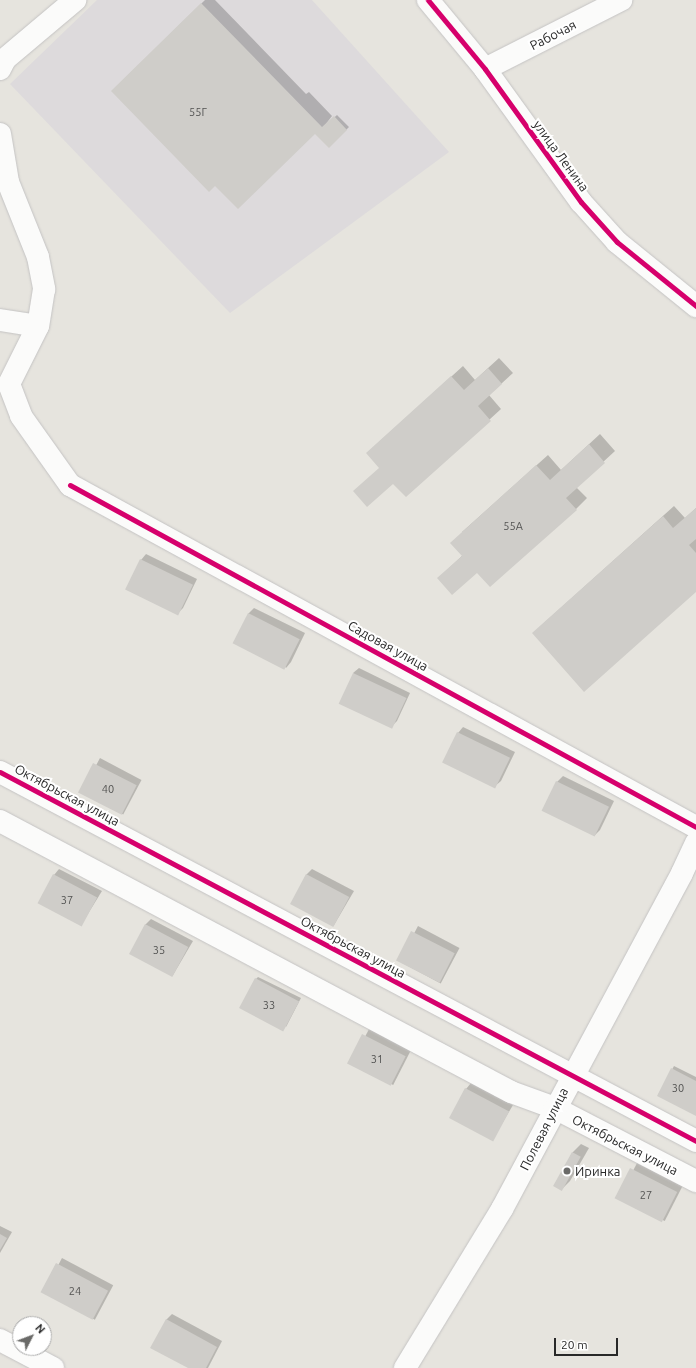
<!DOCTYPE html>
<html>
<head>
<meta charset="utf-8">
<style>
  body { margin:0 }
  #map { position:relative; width:696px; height:1368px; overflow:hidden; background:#e6e4de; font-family:Ubuntu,sans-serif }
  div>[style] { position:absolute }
  .industrial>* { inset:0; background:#dddadc }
  .shadow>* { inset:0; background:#0003; transform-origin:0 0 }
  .building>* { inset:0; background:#cfcdc9; transform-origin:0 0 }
  .roads { filter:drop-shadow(0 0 1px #c4c3c3) drop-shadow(0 0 1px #c4c3c3) }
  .minor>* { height:22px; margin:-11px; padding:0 11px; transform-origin:11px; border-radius:11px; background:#fbfbfa }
  .cycleway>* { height:5px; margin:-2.5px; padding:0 2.5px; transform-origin:2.5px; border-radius:2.5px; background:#d6006c }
  .dots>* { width:11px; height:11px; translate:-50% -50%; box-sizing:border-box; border:2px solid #fff; border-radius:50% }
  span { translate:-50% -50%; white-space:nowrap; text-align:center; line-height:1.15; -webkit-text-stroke:4px #fff; paint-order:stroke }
  .number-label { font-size:11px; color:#525251 }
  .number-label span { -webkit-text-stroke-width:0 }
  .street-label { font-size:13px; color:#282828 }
  .poi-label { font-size:13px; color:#282828 }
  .left { translate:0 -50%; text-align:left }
  .north { position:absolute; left:12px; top:1316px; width:40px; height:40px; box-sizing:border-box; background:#fff; border:1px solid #a9a9a9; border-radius:50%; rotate:48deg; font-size:11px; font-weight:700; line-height:16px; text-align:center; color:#282828 }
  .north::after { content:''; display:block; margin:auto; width:14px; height:18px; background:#6a6a68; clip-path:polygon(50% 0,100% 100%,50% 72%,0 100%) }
  .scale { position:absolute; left:554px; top:1338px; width:64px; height:18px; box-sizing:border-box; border:2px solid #282828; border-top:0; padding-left:5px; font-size:12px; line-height:14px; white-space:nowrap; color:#282828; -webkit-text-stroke:3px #fff; paint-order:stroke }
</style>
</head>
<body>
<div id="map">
  <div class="industrial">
    <div style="clip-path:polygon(97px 0,312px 0,449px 152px,230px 313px,10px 84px)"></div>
  </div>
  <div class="shadow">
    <div style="clip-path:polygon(205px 0,215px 0,306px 94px,309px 92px,332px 116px,322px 129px,337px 115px,349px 127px,329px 147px,322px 129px,215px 185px,112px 91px)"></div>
    <div style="clip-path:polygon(499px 358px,513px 373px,489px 395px,501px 409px,406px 496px,380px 467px,378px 443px,463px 366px,475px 380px)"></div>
    <div style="clip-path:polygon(600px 434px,615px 451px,576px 487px,587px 498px,576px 509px,477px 571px,449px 568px,463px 555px,462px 532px,548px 455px,561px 470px)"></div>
    <div style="clip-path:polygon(674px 506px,685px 518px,696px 508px,696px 590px,544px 623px)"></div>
    <div style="clip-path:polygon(146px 554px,197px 579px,183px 608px,178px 613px,141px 560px)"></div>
    <div style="clip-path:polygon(254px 608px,305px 633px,291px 662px,286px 668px,248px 614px)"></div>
    <div style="clip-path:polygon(359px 668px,410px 693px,397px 721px,391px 727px,353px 673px)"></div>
    <div style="clip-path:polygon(463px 727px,515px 752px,501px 781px,495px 786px,458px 733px)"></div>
    <div style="left:100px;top:758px;width:47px;height:39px;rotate:28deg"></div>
    <div style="clip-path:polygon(563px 776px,614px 801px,600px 830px,595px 835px,543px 810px,557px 782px)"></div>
    <div style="clip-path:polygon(59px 869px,102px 891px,81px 925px,54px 875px)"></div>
    <div style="clip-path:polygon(312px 869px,354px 891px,334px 925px,306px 875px)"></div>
    <div style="clip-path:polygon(151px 919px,193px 941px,173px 975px,145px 925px)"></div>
    <div style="left:418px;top:926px;width:47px;height:40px;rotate:28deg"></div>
    <div style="clip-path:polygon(258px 977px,301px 998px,286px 1027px,256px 979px)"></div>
    <div style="left:369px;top:1029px;width:47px;height:39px;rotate:27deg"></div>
    <div style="clip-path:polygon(674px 1066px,696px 1077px,696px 1115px,658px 1095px)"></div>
    <div style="clip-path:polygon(471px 1083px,513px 1105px,493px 1139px,466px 1089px)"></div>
    <div style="clip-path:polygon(581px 1144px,589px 1148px,570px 1181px,562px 1189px,555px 1185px,573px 1152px)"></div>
    <div style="left:637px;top:1163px;width:51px;height:39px;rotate:27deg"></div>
    <div style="clip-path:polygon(0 1226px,12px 1232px,0 1253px)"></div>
    <div style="left:62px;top:1258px;width:58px;height:39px;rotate:28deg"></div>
    <div style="clip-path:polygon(172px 1314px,222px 1341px,208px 1368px,190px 1368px,166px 1320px)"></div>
  </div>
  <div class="building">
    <div style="clip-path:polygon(201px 3px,322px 127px,334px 116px,347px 130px,329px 148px,315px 134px,238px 209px,215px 186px,209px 192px,111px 91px)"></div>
    <div style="clip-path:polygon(488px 368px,502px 384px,478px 406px,491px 421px,406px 497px,393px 484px,367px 507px,353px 491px,379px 468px,366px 453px,451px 376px,464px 390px)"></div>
    <div style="clip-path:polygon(589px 444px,605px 463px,566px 498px,577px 510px,490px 587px,477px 573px,452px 595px,437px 578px,462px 556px,450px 543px,536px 465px,550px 480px)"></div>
    <div style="clip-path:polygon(696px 508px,696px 539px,689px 545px,696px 553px,696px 592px,584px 692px,532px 633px,663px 516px,673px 528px)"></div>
    <div style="left:140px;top:559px;width:59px;height:34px;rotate:26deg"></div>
    <div style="left:248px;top:613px;width:58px;height:34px;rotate:27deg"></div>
    <div style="left:353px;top:673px;width:59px;height:34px;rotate:25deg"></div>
    <div style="left:457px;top:732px;width:59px;height:34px;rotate:26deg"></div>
    <div style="left:93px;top:763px;width:49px;height:33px;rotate:27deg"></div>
    <div style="left:556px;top:781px;width:59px;height:33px;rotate:26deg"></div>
    <div style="left:53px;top:874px;width:50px;height:33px;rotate:28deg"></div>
    <div style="left:306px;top:874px;width:49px;height:34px;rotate:28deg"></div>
    <div style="left:145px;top:924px;width:49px;height:34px;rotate:28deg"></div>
    <div style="left:411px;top:931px;width:49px;height:33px;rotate:27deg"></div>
    <div style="left:255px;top:978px;width:50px;height:34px;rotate:28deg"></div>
    <div style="left:362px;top:1034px;width:49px;height:33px;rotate:27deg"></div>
    <div style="clip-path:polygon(671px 1068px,696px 1081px,696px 1116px,657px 1096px)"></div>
    <div style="left:465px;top:1088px;width:50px;height:34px;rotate:28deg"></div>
    <div style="left:572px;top:1152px;width:10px;height:39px;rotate:29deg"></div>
    <div style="left:630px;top:1168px;width:53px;height:34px;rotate:27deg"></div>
    <div style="clip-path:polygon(0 1234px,7px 1238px,0 1250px)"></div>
    <div style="left:56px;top:1263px;width:59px;height:33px;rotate:28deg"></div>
    <div style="clip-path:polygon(166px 1319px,217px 1347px,206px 1368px,188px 1368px,150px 1348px)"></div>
  </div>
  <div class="roads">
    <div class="minor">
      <div style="left:428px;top:0;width:89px;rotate:50.4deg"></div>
      <div style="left:485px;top:69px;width:164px;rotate:54.2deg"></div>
      <div style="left:581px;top:202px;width:54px;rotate:48deg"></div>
      <div style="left:617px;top:242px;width:102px;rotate:39deg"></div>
      <div style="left:0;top:69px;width:11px;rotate:-63deg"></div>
      <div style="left:5px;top:59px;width:92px;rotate:-40.1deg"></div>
      <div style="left:485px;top:69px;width:153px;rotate:-26.9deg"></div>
      <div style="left:0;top:134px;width:49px;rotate:80.5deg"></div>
      <div style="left:8px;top:182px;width:81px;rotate:68.2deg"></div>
      <div style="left:38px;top:257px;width:33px;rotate:79deg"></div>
      <div style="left:44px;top:289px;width:37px;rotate:99deg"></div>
      <div style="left:38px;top:326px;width:65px;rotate:116.6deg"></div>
      <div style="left:9px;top:384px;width:34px;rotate:69deg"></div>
      <div style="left:21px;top:416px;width:85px;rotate:54.6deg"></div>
      <div style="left:70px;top:485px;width:713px;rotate:28.65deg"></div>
      <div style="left:0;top:320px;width:38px;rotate:9deg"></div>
      <div style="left:0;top:772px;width:788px;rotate:27.93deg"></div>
      <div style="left:0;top:821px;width:578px;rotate:27.94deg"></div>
      <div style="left:511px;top:1092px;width:47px;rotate:20deg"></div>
      <div style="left:555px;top:1108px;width:159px;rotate:27.4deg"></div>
      <div style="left:0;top:1340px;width:60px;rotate:27.8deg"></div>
      <div style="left:405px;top:1368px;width:186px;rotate:-58.6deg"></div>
      <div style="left:502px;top:1209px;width:381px;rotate:-61.8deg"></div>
      <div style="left:682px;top:873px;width:33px;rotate:-65deg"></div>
    </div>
  </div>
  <div class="cycleway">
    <div style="left:428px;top:0;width:89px;rotate:50.4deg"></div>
    <div style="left:485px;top:69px;width:164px;rotate:54.2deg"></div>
    <div style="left:581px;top:202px;width:54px;rotate:48deg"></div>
    <div style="left:617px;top:242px;width:102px;rotate:39deg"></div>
    <div style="left:70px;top:485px;width:713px;rotate:28.65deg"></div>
    <div style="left:0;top:772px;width:788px;rotate:27.93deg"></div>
  </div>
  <div class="dots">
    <div style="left:567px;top:1171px;background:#6a6a68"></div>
  </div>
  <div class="number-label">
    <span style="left:198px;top:112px">55Г</span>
    <span style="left:513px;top:526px">55А</span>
    <span style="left:108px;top:789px">40</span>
    <span style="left:67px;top:900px">37</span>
    <span style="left:159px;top:950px">35</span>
    <span style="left:269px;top:1005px">33</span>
    <span style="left:377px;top:1059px">31</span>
    <span style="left:678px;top:1088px">30</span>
    <span style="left:646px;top:1195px">27</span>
    <span style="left:75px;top:1291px">24</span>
  </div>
  <div class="street-label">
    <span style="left:553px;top:35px;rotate:-27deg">Рабочая</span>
    <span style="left:561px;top:156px;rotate:54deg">улица Ленина</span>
    <span style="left:388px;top:646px;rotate:29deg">Садовая улица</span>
    <span style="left:67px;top:795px;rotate:28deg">Октябрьская улица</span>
    <span style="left:353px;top:947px;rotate:28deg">Октябрьская улица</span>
    <span style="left:544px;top:1129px;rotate:-63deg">Полевая улица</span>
    <span style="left:625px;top:1145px;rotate:27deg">Октябрьская улица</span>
  </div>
  <div class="poi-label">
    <span class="left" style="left:575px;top:1171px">Иринка</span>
  </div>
  <div class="north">N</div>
  <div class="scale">20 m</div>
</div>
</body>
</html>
